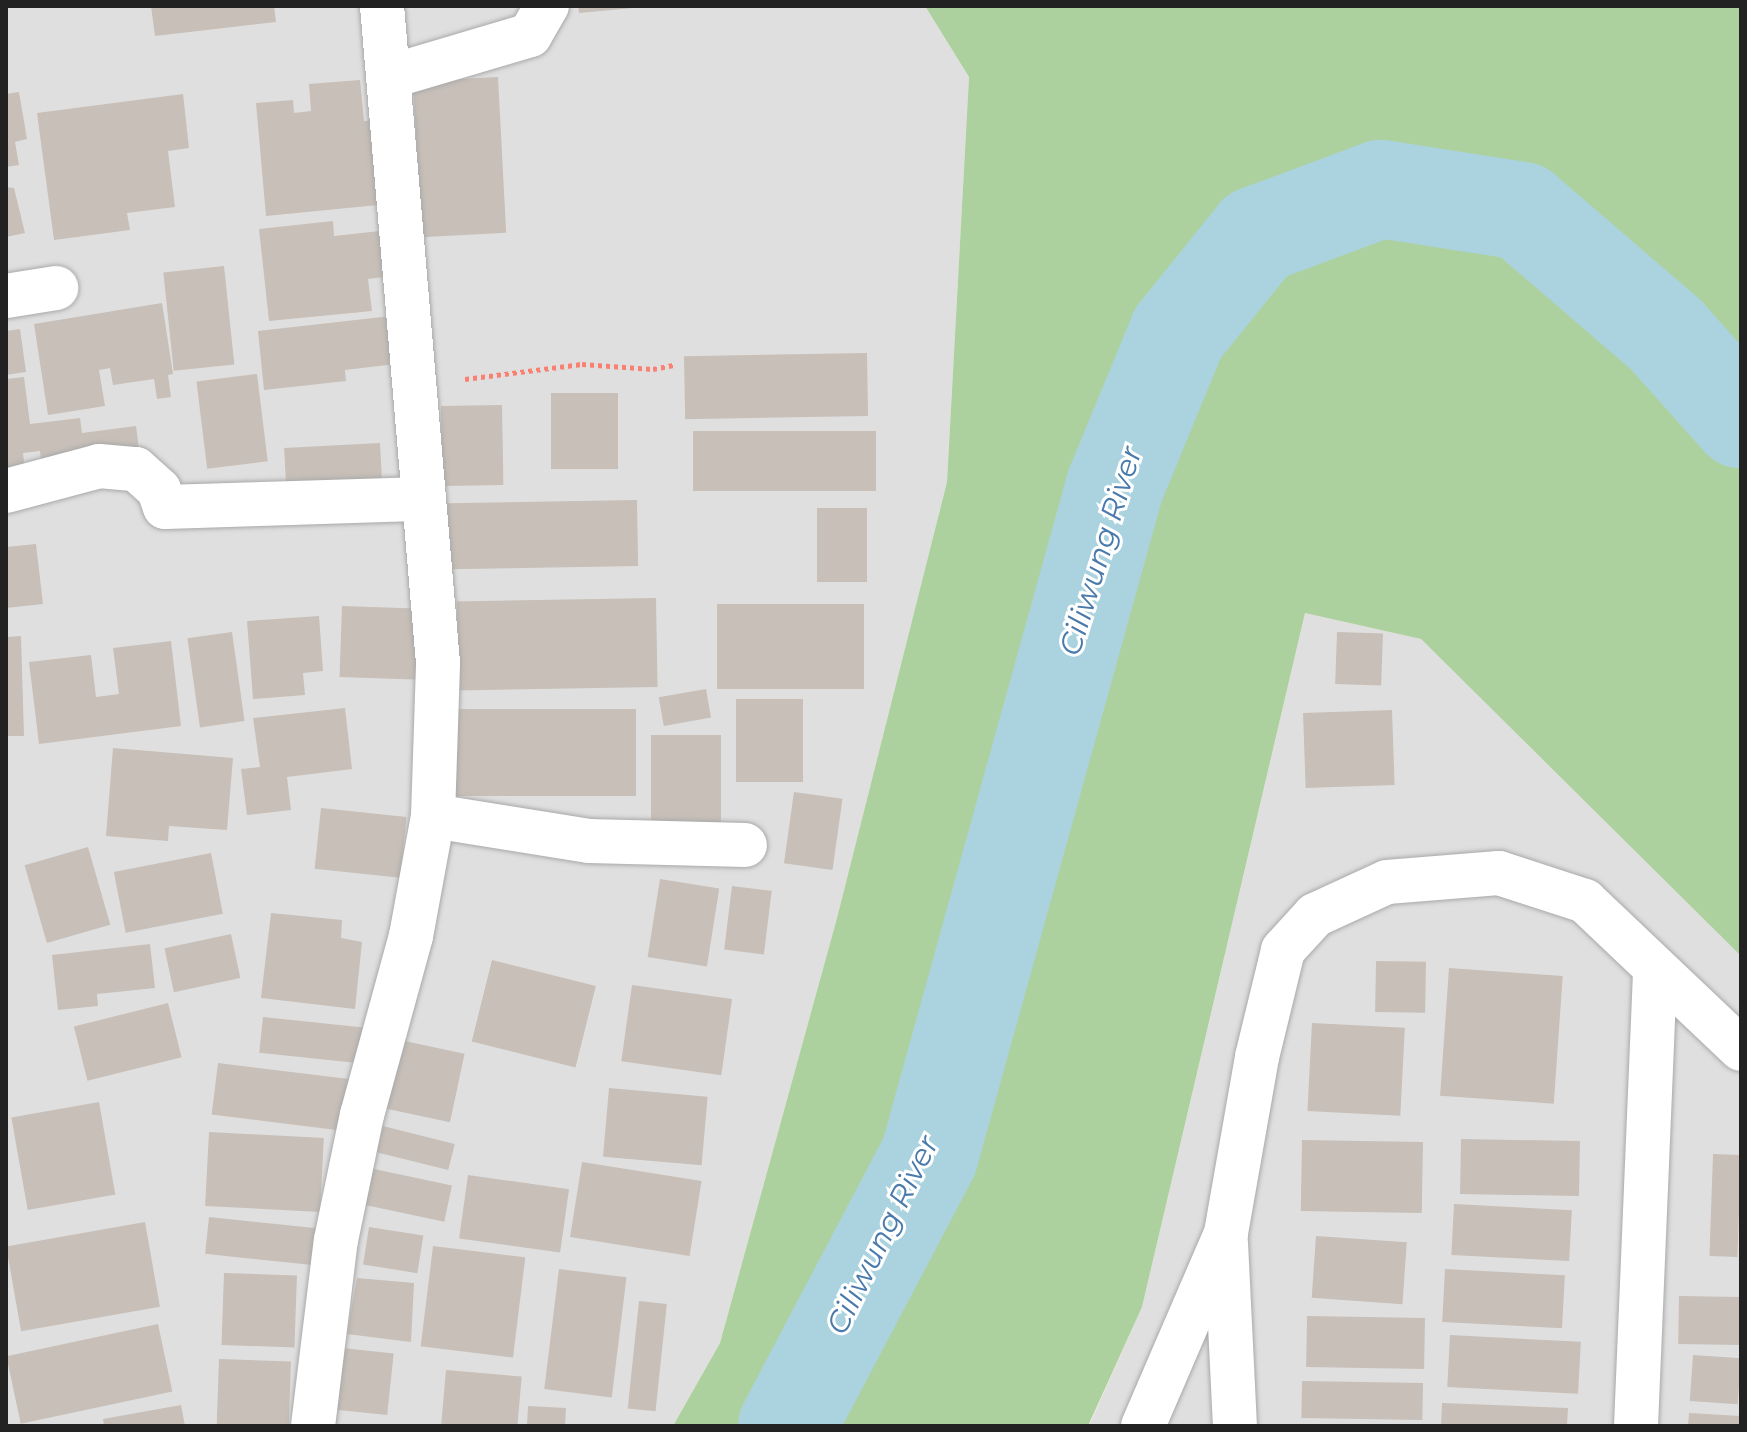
<!DOCTYPE html>
<html>
<head>
<meta charset="utf-8">
<style>
  body { margin:0 }
  #map { position:relative; width:1747px; height:1432px; overflow:hidden; background:#f2efe9; font-family:Montserrat,sans-serif }
  div>[style] { position:absolute }
  .residential>* { inset:0; background:#e0dfdf }
  .forest>* { inset:0; background:#add19e }
  .river>* { height:98px; margin:-49px; padding:0 49px; transform-origin:49px; border-radius:49px; background:#aad3df }
  .building>* { inset:0; background:#c7bfb8; transform-origin:0 0 }
  .path>* { height:5px; margin-top:-2.5px; transform-origin:0; background:repeating-linear-gradient(90deg,#fa8072 0 4px,transparent 0 8px) }
  .roads { filter:drop-shadow(0 0 2px #a9a9a9) drop-shadow(0 0 2px #a9a9a9) }
  .minor>* { height:44px; margin:-22px; padding:0 22px; transform-origin:22px; border-radius:22px; background:#fff }
  span { translate:-50% -50%; white-space:nowrap; text-align:center; line-height:1.15; -webkit-text-stroke:6px #fff; paint-order:stroke }
  .water-label { font-size:30px; color:#4a7aab; font-style:italic }
  .frame { position:absolute; inset:0; border:8px solid #222; pointer-events:none }
</style>
</head>
<body>
<div id="map">
  <div class="residential">
    <div style="clip-path:polygon(6px 6px,925px 6px,969px 77px,947px 482px,837px 918px,720px 1343px,673px 1426px,6px 1426px)"></div>
    <div style="clip-path:polygon(1305px 613px,1421px 639px,1741px 956px,1741px 1426px,1089px 1426px,1142px 1307px)"></div>
  </div>
  <div class="forest">
    <div style="clip-path:polygon(925px 6px,1741px 6px,1741px 956px,1421px 639px,1305px 613px,1142px 1307px,1088px 1426px,673px 1426px,720px 1343px,837px 918px,947px 482px,969px 77px)"></div>
  </div>
  <div class="river">
    <div style="left:787px;top:1426px;width:304px;rotate:-62.2deg"></div>
    <div style="left:929px;top:1157px;width:696px;rotate:-74.51deg"></div>
    <div style="left:1115px;top:486px;width:165px;rotate:-67.6deg"></div>
    <div style="left:1178px;top:333px;width:126px;rotate:-51.1deg"></div>
    <div style="left:1257px;top:235px;width:132px;rotate:-20.4deg"></div>
    <div style="left:1381px;top:189px;width:143px;rotate:8.9deg"></div>
    <div style="left:1522px;top:211px;width:190px;rotate:40.7deg"></div>
    <div style="left:1666px;top:335px;width:113px;rotate:48.2deg"></div>
  </div>
  <div class="building">
    <div style="clip-path:polygon(151px 6px,274px 6px,276px 22px,155px 36px)"></div>
    <div style="clip-path:polygon(578px 6px,633px 6px,633px 8px,579px 13px)"></div>
    <div style="left:498px;top:77px;width:156px;height:85px;rotate:87deg"></div>
    <div style="clip-path:polygon(360px 80px,364px 121px,380px 120px,388px 204px,266px 216px,256px 103px,293px 100px,294px 113px,311px 111px,309px 84px)"></div>
    <div style="clip-path:polygon(19px 92px,27px 139px,15px 142px,19px 165px,6px 167px,6px 94px)"></div>
    <div style="clip-path:polygon(183px 94px,189px 148px,168px 151px,175px 207px,127px 213px,130px 230px,54px 240px,37px 113px)"></div>
    <div style="clip-path:polygon(6px 187px,14px 188px,25px 233px,6px 237px)"></div>
    <div style="clip-path:polygon(333px 221px,334px 236px,380px 231px,384px 277px,368px 279px,372px 311px,269px 321px,259px 229px)"></div>
    <div style="left:224px;top:266px;width:99px;height:61px;rotate:84deg"></div>
    <div style="clip-path:polygon(162px 303px,173px 374px,168px 375px,171px 397px,157px 399px,154px 379px,113px 385px,110px 368px,99px 370px,105px 406px,48px 415px,34px 324px)"></div>
    <div style="clip-path:polygon(391px 316px,396px 364px,345px 370px,346px 381px,264px 390px,258px 331px)"></div>
    <div style="clip-path:polygon(20px 329px,26px 372px,6px 375px,6px 331px)"></div>
    <div style="left:867px;top:353px;width:63px;height:183px;rotate:89deg"></div>
    <div style="left:257px;top:374px;width:88px;height:61px;rotate:83deg"></div>
    <div style="clip-path:polygon(24px 377px,30px 424px,80px 418px,82px 433px,136px 426px,140px 457px,42px 470px,40px 451px,23px 453px,26px 480px,6px 483px,6px 379px)"></div>
    <div style="left:618px;top:393px;width:76px;height:67px;rotate:90deg"></div>
    <div style="left:502px;top:405px;width:80px;height:61px;rotate:89deg"></div>
    <div style="left:876px;top:431px;width:60px;height:183px;rotate:90deg"></div>
    <div style="left:380px;top:443px;width:51px;height:96px;rotate:87deg"></div>
    <div style="left:637px;top:500px;width:66px;height:190px;rotate:89deg"></div>
    <div style="left:867px;top:508px;width:74px;height:50px;rotate:90deg"></div>
    <div style="clip-path:polygon(36px 544px,43px 604px,6px 608px,6px 547px)"></div>
    <div style="left:656px;top:598px;width:89px;height:199px;rotate:89deg"></div>
    <div style="left:864px;top:604px;width:85px;height:147px;rotate:90deg"></div>
    <div style="left:342px;top:606px;width:81px;height:71px;rotate:2deg"></div>
    <div style="clip-path:polygon(319px 616px,323px 671px,303px 673px,305px 695px,253px 699px,247px 621px)"></div>
    <div style="left:232px;top:632px;width:90px;height:45px;rotate:82deg"></div>
    <div style="left:1337px;top:632px;width:46px;height:52px;rotate:2deg"></div>
    <div style="clip-path:polygon(21px 636px,24px 736px,6px 736px,6px 637px)"></div>
    <div style="clip-path:polygon(171px 641px,181px 726px,39px 744px,29px 662px,91px 655px,96px 697px,119px 694px,113px 648px)"></div>
    <div style="left:706px;top:689px;width:29px;height:48px;rotate:80deg"></div>
    <div style="left:736px;top:699px;width:67px;height:83px"></div>
    <div style="clip-path:polygon(345px 708px,352px 769px,287px 777px,291px 810px,247px 815px,241px 769px,260px 767px,253px 718px)"></div>
    <div style="left:636px;top:709px;width:87px;height:186px;rotate:90deg"></div>
    <div style="left:1392px;top:710px;width:75px;height:89px;rotate:88deg"></div>
    <div style="left:721px;top:735px;width:95px;height:70px;rotate:90deg"></div>
    <div style="clip-path:polygon(113px 748px,233px 758px,227px 830px,169px 826px,168px 841px,106px 836px)"></div>
    <div style="left:794px;top:792px;width:49px;height:72px;rotate:8deg"></div>
    <div style="left:321px;top:808px;width:86px;height:61px;rotate:6deg"></div>
    <div style="left:88px;top:847px;width:81px;height:66px;rotate:74deg"></div>
    <div style="left:211px;top:853px;width:62px;height:99px;rotate:79deg"></div>
    <div style="left:660px;top:879px;width:60px;height:79px;rotate:9deg"></div>
    <div style="left:732px;top:886px;width:40px;height:64px;rotate:7deg"></div>
    <div style="clip-path:polygon(271px 913px,342px 920px,341px 938px,362px 942px,355px 1009px,261px 998px)"></div>
    <div style="left:231px;top:934px;width:45px;height:68px;rotate:78deg"></div>
    <div style="clip-path:polygon(150px 944px,155px 988px,97px 994px,98px 1006px,58px 1010px,52px 955px)"></div>
    <div style="left:492px;top:960px;width:107px;height:84px;rotate:14deg"></div>
    <div style="left:1376px;top:961px;width:50px;height:51px;rotate:1deg"></div>
    <div style="left:1449px;top:968px;width:114px;height:128px;rotate:4deg"></div>
    <div style="left:632px;top:985px;width:101px;height:77px;rotate:8deg"></div>
    <div style="left:168px;top:1003px;width:56px;height:97px;rotate:76deg"></div>
    <div style="left:263px;top:1017px;width:113px;height:36px;rotate:6deg"></div>
    <div style="left:1312px;top:1023px;width:93px;height:88px;rotate:3deg"></div>
    <div style="left:400px;top:1040px;width:66px;height:70px;rotate:12deg"></div>
    <div style="left:218px;top:1063px;width:134px;height:52px;rotate:7deg"></div>
    <div style="left:609px;top:1088px;width:99px;height:69px;rotate:5deg"></div>
    <div style="left:99px;top:1102px;width:94px;height:89px;rotate:80deg"></div>
    <div style="left:383px;top:1126px;width:74px;height:27px;rotate:14deg"></div>
    <div style="left:209px;top:1132px;width:115px;height:74px;rotate:3deg"></div>
    <div style="left:1461px;top:1139px;width:119px;height:55px;rotate:1deg"></div>
    <div style="left:1302px;top:1140px;width:121px;height:71px;rotate:1deg"></div>
    <div style="left:1713px;top:1154px;width:28px;height:102px;rotate:2deg"></div>
    <div style="left:582px;top:1162px;width:121px;height:76px;rotate:9deg"></div>
    <div style="left:360px;top:1166px;width:94px;height:37px;rotate:12deg"></div>
    <div style="left:468px;top:1175px;width:102px;height:64px;rotate:8deg"></div>
    <div style="left:1454px;top:1204px;width:118px;height:51px;rotate:3deg"></div>
    <div style="left:209px;top:1217px;width:113px;height:37px;rotate:6deg"></div>
    <div style="left:145px;top:1222px;width:86px;height:141px;rotate:80deg"></div>
    <div style="left:369px;top:1227px;width:55px;height:38px;rotate:9deg"></div>
    <div style="left:1316px;top:1236px;width:91px;height:62px;rotate:4deg"></div>
    <div style="left:433px;top:1246px;width:93px;height:101px;rotate:7deg"></div>
    <div style="left:559px;top:1269px;width:68px;height:121px;rotate:7deg"></div>
    <div style="left:1445px;top:1269px;width:120px;height:53px;rotate:3deg"></div>
    <div style="left:224px;top:1273px;width:73px;height:72px;rotate:2deg"></div>
    <div style="clip-path:polygon(357px 1278px,414px 1283px,411px 1342px,347px 1334px)"></div>
    <div style="left:1679px;top:1296px;width:62px;height:48px;rotate:1deg"></div>
    <div style="left:639px;top:1301px;width:28px;height:108px;rotate:6deg"></div>
    <div style="left:1307px;top:1316px;width:118px;height:51px;rotate:1deg"></div>
    <div style="left:158px;top:1324px;width:69px;height:155px;rotate:78deg"></div>
    <div style="left:1450px;top:1335px;width:131px;height:52px;rotate:3deg"></div>
    <div style="left:333px;top:1347px;width:61px;height:62px;rotate:6deg"></div>
    <div style="left:1693px;top:1355px;width:48px;height:46px;rotate:4deg"></div>
    <div style="left:219px;top:1359px;width:72px;height:67px;rotate:2deg"></div>
    <div style="left:446px;top:1370px;width:76px;height:56px;rotate:5deg"></div>
    <div style="left:1302px;top:1381px;width:121px;height:37px;rotate:1deg"></div>
    <div style="clip-path:polygon(1442px 1403px,1568px 1408px,1567px 1426px,1441px 1426px)"></div>
    <div style="clip-path:polygon(181px 1405px,185px 1426px,104px 1426px,103px 1419px)"></div>
    <div style="left:528px;top:1406px;width:38px;height:20px;rotate:3deg"></div>
    <div style="clip-path:polygon(1689px 1413px,1741px 1416px,1741px 1426px,1688px 1426px)"></div>
  </div>
  <div class="path">
    <div style="left:465px;top:379px;width:118px;rotate:-7.3deg"></div>
    <div style="left:582px;top:364px;width:71px;rotate:4deg"></div>
    <div style="left:653px;top:369px;width:21px;rotate:-11deg"></div>
  </div>
  <div class="roads">
    <div class="minor">
      <div style="left:392px;top:76px;width:144px;rotate:-16.5deg"></div>
      <div style="left:530px;top:35px;width:34px;rotate:-60deg"></div>
      <div style="left:6px;top:296px;width:51px;rotate:-9.1deg"></div>
      <div style="left:6px;top:491px;width:96px;rotate:-15deg"></div>
      <div style="left:99px;top:466px;width:37px;rotate:5deg"></div>
      <div style="left:136px;top:469px;width:31px;rotate:42deg"></div>
      <div style="left:159px;top:490px;width:18px;rotate:71deg"></div>
      <div style="left:165px;top:507px;width:259px;rotate:-1.8deg"></div>
      <div style="left:433px;top:816px;width:158px;rotate:9.1deg"></div>
      <div style="left:589px;top:841px;width:156px;rotate:1.5deg"></div>
      <div style="left:1226px;top:1243px;width:183px;rotate:87.2deg"></div>
      <div style="left:313px;top:1426px;width:187px;rotate:-83deg"></div>
      <div style="left:336px;top:1240px;width:128px;rotate:-78.3deg"></div>
      <div style="left:362px;top:1115px;width:186px;rotate:-74.7deg"></div>
      <div style="left:411px;top:936px;width:122px;rotate:-79.6deg"></div>
      <div style="left:433px;top:816px;width:153px;rotate:-88.1deg"></div>
      <div style="left:438px;top:663px;width:659px;rotate:-94.87deg"></div>
      <div style="left:1143px;top:1426px;width:210px;rotate:-66.7deg"></div>
      <div style="left:1226px;top:1233px;width:179px;rotate:-80deg"></div>
      <div style="left:1257px;top:1057px;width:110px;rotate:-76.3deg"></div>
      <div style="left:1283px;top:950px;width:47px;rotate:-47.6deg"></div>
      <div style="left:1315px;top:915px;width:79px;rotate:-24.6deg"></div>
      <div style="left:1387px;top:882px;width:112px;rotate:-4.6deg"></div>
      <div style="left:1499px;top:873px;width:90px;rotate:18deg"></div>
      <div style="left:1585px;top:901px;width:215px;rotate:43.5deg"></div>
      <div style="left:1636px;top:1426px;width:454px;rotate:-87.6deg"></div>
    </div>
  </div>
  <div class="water-label">
    <span style="left:1101px;top:551px;rotate:-73deg">Ciliwung River</span>
    <span style="left:883px;top:1235px;rotate:-64deg">Ciliwung River</span>
  </div>
  <div class="frame"></div>
</div>
</body>
</html>
